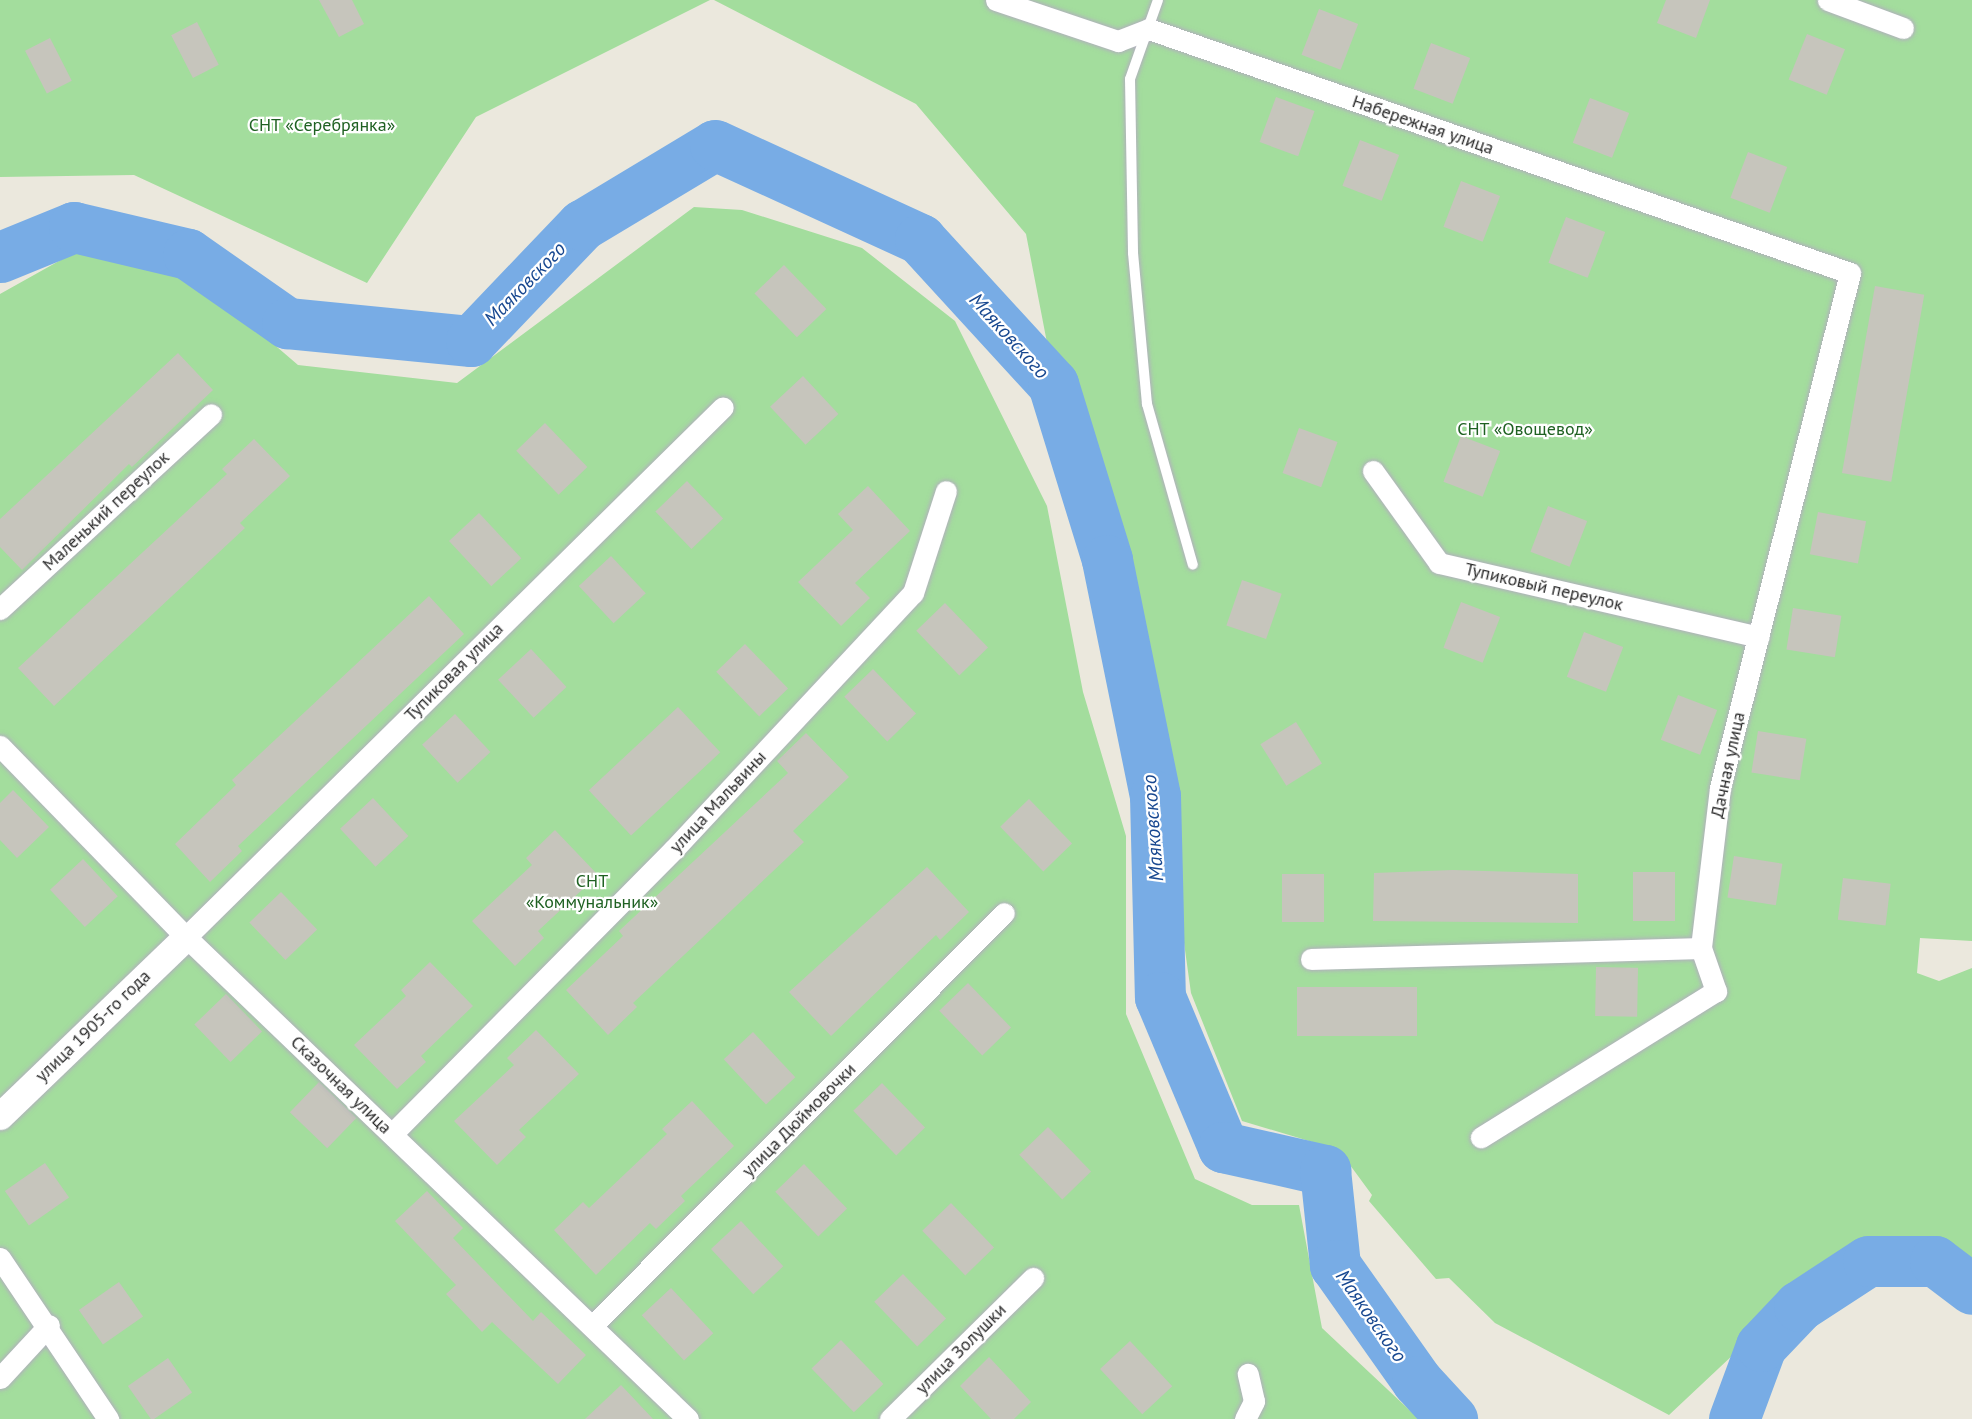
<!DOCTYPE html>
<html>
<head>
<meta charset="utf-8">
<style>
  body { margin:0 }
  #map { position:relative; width:1972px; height:1419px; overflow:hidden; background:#ebe8dd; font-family:"PT Sans",sans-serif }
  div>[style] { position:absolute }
  .green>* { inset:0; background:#a3dd9d }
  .river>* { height:51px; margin:-25.5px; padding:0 25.5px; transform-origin:25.5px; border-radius:25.5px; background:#78ace5 }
  .building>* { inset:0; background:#c6c5bc; transform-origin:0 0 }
  .roads { filter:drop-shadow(0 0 2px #b1b0bc) drop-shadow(0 0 2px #b1b0bc) }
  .service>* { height:10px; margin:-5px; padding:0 5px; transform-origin:5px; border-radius:5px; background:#fff }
  .minor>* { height:21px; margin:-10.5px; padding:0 10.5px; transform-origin:10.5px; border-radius:10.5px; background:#fff }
  .tertiary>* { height:27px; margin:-13.5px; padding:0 13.5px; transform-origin:13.5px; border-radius:13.5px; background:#fff }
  span { translate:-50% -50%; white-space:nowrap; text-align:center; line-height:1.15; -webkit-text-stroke:4.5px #fff; paint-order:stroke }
  .park-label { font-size:18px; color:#1f6122 }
  .street-label { font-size:18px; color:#2a2a2a }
  .water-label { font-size:20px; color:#184890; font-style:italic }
</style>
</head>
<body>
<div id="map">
  <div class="green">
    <div style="clip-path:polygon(0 0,710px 0,476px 117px,367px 283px,134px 175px,0 177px)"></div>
    <div style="clip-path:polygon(714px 0,1972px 0,1972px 941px,1920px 938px,1917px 973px,1939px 981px,1972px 968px,1972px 1267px,1935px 1244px,1831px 1263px,1669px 1415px,1495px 1323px,1449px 1278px,1436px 1279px,1369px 1201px,1372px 1195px,1339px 1150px,1242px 1121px,1191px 993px,1138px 612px,1089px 501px,1049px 353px,1026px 234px,916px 104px)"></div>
    <div style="clip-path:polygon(694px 207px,742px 210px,862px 248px,955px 321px,1047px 506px,1083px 692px,1126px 836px,1126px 1014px,1195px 1179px,1252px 1205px,1299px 1205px,1322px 1328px,1419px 1419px,0 1419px,0 294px,84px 247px,205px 285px,298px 365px,457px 383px)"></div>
  </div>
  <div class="river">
    <div style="left:0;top:257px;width:80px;rotate:-22.1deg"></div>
    <div style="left:74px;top:227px;width:117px;rotate:13.3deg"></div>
    <div style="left:188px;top:254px;width:121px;rotate:34.9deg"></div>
    <div style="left:287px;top:323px;width:185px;rotate:5.6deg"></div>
    <div style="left:471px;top:341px;width:161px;rotate:-46.3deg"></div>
    <div style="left:582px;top:225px;width:155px;rotate:-31deg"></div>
    <div style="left:715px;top:145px;width:226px;rotate:24.6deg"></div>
    <div style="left:920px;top:239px;width:197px;rotate:47.5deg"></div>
    <div style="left:1053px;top:384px;width:184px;rotate:72.9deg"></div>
    <div style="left:1107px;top:560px;width:241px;rotate:78.5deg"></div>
    <div style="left:1155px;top:796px;width:201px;rotate:88.6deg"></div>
    <div style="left:1160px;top:997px;width:163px;rotate:67.2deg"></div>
    <div style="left:1223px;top:1147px;width:105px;rotate:12.7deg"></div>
    <div style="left:1325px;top:1170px;width:96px;rotate:84deg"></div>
    <div style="left:1335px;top:1265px;width:142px;rotate:54.7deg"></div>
    <div style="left:1417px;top:1381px;width:52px;rotate:47.4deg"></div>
    <div style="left:1734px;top:1419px;width:78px;rotate:-69.7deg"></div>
    <div style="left:1761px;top:1346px;width:55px;rotate:-46.5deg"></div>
    <div style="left:1799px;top:1306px;width:82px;rotate:-33.1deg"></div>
    <div style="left:1868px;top:1261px;width:67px"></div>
    <div style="left:1935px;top:1261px;width:46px;rotate:37.1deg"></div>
  </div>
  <div class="building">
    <div style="clip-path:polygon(319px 0,352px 0,364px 24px,339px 37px)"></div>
    <div style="clip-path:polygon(1666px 0,1710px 0,1696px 38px,1657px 23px)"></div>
    <div style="left:1319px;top:9px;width:42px;height:49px;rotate:21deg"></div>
    <div style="left:197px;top:22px;width:48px;height:29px;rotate:63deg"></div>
    <div style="left:1807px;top:34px;width:41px;height:49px;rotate:22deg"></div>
    <div style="left:50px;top:38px;width:48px;height:28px;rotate:63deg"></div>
    <div style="left:1431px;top:43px;width:42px;height:49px;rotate:21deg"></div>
    <div style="left:1276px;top:97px;width:41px;height:48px;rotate:20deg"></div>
    <div style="left:1590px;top:98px;width:42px;height:48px;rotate:21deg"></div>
    <div style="left:1360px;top:140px;width:42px;height:49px;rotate:21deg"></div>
    <div style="left:1748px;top:152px;width:42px;height:49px;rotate:21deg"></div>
    <div style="left:1461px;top:181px;width:42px;height:49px;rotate:21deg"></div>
    <div style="left:1566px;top:217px;width:42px;height:49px;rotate:21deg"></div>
    <div style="left:784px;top:265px;width:61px;height:41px;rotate:46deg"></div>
    <div style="left:1875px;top:286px;width:50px;height:190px;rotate:10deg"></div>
    <div style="clip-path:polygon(178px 353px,213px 390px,132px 467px,129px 464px,22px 570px,0 547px,0 519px)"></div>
    <div style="left:803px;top:376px;width:52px;height:45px;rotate:47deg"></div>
    <div style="left:545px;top:423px;width:61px;height:40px;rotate:46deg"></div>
    <div style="left:1299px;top:428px;width:41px;height:48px;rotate:20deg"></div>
    <div style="left:1461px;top:436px;width:42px;height:49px;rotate:21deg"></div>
    <div style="clip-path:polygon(254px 439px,290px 476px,240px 523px,245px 528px,54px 706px,18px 668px,227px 474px,222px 469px)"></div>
    <div style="left:687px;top:481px;width:52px;height:44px;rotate:46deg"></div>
    <div style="clip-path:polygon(868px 486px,910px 531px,855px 583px,870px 598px,841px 626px,798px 582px,853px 530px,838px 514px)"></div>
    <div style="left:1548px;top:506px;width:42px;height:49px;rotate:21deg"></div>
    <div style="left:1818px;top:512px;width:49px;height:43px;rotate:11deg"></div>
    <div style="left:479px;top:513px;width:62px;height:41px;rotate:47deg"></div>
    <div style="left:611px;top:556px;width:51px;height:44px;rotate:47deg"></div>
    <div style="left:1242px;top:580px;width:42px;height:48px;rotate:19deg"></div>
    <div style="clip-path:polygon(429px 596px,464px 634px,238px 846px,242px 851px,210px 882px,175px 844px,236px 785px,232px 780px)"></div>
    <div style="left:1461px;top:602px;width:42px;height:49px;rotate:21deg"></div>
    <div style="left:945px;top:603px;width:62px;height:40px;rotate:46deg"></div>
    <div style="left:1793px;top:608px;width:49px;height:42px;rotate:9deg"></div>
    <div style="left:1584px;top:632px;width:42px;height:48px;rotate:21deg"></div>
    <div style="left:745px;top:644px;width:62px;height:40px;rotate:46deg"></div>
    <div style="left:531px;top:649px;width:52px;height:45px;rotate:47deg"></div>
    <div style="left:873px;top:669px;width:62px;height:40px;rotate:46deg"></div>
    <div style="left:1678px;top:695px;width:42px;height:48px;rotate:21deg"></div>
    <div style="left:678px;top:707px;width:62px;height:122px;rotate:47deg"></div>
    <div style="left:455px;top:714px;width:52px;height:45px;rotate:47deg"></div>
    <div style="left:1296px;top:722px;width:49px;height:42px;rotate:58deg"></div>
    <div style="left:1758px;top:731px;width:49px;height:42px;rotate:9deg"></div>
    <div style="clip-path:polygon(806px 733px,849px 777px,793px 831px,804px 842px,633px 1003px,637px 1007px,608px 1035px,566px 990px,623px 936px,619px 931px,788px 773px,777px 761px)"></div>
    <div style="clip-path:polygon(13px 790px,49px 827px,17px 858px,0 840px,0 803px)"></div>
    <div style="left:373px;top:798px;width:52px;height:45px;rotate:47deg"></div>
    <div style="left:1029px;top:799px;width:62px;height:40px;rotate:46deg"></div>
    <div style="clip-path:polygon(555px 830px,598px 875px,538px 931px,544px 938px,515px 966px,472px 921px,532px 865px,526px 858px)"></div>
    <div style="left:1734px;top:856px;width:49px;height:42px;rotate:9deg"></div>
    <div style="left:83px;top:859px;width:51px;height:45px;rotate:47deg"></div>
    <div style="clip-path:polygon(927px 867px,969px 912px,940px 940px,936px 935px,831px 1036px,789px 992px)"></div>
    <div style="clip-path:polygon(1453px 870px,1578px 874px,1578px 923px,1373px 921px,1374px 873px)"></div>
    <div style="left:1633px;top:872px;width:42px;height:49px"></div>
    <div style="left:1282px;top:874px;width:42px;height:48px"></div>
    <div style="left:1843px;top:878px;width:48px;height:42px;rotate:7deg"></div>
    <div style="left:281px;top:892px;width:52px;height:44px;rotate:46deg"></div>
    <div style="clip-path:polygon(430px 962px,473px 1006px,421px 1056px,426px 1062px,397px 1089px,354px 1045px,406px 996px,401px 990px)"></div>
    <div style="left:1596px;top:967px;width:42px;height:49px;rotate:1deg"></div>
    <div style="left:968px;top:983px;width:62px;height:40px;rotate:46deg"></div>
    <div style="left:1417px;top:987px;width:49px;height:120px;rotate:90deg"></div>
    <div style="left:226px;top:994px;width:52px;height:44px;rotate:46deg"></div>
    <div style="clip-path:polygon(536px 1030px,579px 1074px,519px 1130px,526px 1137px,497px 1165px,454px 1121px,514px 1065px,507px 1058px)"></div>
    <div style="left:753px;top:1032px;width:62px;height:40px;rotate:47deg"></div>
    <div style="left:319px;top:1082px;width:52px;height:42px;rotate:44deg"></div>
    <div style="left:882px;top:1083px;width:62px;height:40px;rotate:46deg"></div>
    <div style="clip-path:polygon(692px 1101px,734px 1146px,681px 1196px,685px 1201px,656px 1229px,650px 1223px,596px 1275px,554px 1230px,583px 1202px,589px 1208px,667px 1134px,662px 1129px)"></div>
    <div style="left:1048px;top:1127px;width:62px;height:40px;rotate:46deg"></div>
    <div style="left:45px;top:1163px;width:42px;height:49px;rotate:55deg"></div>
    <div style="left:804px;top:1164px;width:62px;height:40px;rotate:46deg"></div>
    <div style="clip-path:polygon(427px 1191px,463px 1228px,453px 1238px,533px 1321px,541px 1312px,586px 1355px,558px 1384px,492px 1322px,482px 1332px,446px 1294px,456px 1285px,395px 1221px)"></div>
    <div style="left:951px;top:1203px;width:62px;height:40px;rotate:46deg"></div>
    <div style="left:741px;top:1221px;width:62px;height:41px;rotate:47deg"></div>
    <div style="left:903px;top:1274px;width:62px;height:40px;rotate:46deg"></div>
    <div style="left:119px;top:1282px;width:42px;height:49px;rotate:55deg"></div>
    <div style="left:671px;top:1288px;width:62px;height:40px;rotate:47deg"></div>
    <div style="left:841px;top:1340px;width:61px;height:41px;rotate:46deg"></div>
    <div style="left:1130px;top:1341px;width:62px;height:41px;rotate:47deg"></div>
    <div style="clip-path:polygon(989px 1357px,1031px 1402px,1014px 1419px,991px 1419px,960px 1386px)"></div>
    <div style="left:168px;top:1358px;width:42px;height:49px;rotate:55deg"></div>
    <div style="clip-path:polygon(621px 1385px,653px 1419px,585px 1419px)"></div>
  </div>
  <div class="roads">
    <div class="service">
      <div style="left:1158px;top:0;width:84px;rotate:109.5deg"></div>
      <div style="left:1130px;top:79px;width:174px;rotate:89deg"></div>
      <div style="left:1133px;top:253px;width:152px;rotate:84.7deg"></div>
      <div style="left:1147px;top:404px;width:167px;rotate:74.1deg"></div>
    </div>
    <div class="minor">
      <div style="left:996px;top:0;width:129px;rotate:18.6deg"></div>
      <div style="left:1118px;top:41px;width:33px;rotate:-21deg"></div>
      <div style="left:1149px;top:29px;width:742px;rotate:19.19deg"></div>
      <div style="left:1850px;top:273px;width:531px;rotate:104.17deg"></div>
      <div style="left:1720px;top:788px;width:161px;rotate:96.8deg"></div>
      <div style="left:1701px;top:948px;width:46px;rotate:70.8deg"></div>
      <div style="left:1716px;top:991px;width:277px;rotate:148.1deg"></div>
      <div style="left:1828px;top:0;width:80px;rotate:20.5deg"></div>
      <div style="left:1373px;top:471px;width:113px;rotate:54.3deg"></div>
      <div style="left:1439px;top:563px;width:328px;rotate:13deg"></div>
      <div style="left:0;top:609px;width:287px;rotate:-42.7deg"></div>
      <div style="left:0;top:746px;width:267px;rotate:45.8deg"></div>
      <div style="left:186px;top:937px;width:696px;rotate:43.84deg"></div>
      <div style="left:186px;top:937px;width:754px;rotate:-44.62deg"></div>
      <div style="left:1311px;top:959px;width:390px;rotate:-1.6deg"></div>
      <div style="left:392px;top:1134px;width:401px;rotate:-45.3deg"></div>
      <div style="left:674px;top:849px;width:350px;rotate:-47deg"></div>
      <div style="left:913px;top:593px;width:107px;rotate:-72.1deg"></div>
      <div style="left:0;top:1258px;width:194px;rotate:56.1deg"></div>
      <div style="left:592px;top:1326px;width:583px;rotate:-45.07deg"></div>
      <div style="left:0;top:1378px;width:72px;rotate:-47.2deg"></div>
      <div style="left:890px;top:1419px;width:201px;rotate:-44.6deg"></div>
      <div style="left:1245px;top:1419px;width:20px;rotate:-63deg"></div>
      <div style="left:1254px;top:1401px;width:28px;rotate:-103deg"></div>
    </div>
    <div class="tertiary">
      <div style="left:0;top:1116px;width:258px;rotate:-43.9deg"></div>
    </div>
  </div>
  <div class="park-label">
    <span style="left:322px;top:125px">СНТ «Серебрянка»</span>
    <span style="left:1525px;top:429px">СНТ «Овощевод»</span>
    <span style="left:592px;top:892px">СНТ<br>«Коммунальник»</span>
  </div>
  <div class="street-label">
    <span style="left:1423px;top:125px;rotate:19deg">Набережная улица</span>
    <span style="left:106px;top:511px;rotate:-43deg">Маленький переулок</span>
    <span style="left:1544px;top:587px;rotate:13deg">Тупиковый переулок</span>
    <span style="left:454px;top:672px;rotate:-45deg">Тупиковая улица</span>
    <span style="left:1728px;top:765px;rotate:-78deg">Дачная улица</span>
    <span style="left:718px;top:802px;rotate:-47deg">улица Мальвины</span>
    <span style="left:93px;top:1026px;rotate:-44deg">улица 1905-го года</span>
    <span style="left:341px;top:1085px;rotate:44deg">Сказочная улица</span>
    <span style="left:799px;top:1120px;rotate:-45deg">улица Дюймовочки</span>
    <span style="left:961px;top:1349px;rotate:-45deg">улица Золушки</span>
  </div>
  <div class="water-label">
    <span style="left:525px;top:284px;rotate:-46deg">Маяковского</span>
    <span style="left:1009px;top:336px;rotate:48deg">Маяковского</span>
    <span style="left:1153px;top:828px;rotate:-94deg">Маяковского</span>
    <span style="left:1371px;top:1316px;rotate:55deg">Маяковского</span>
  </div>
</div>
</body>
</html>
